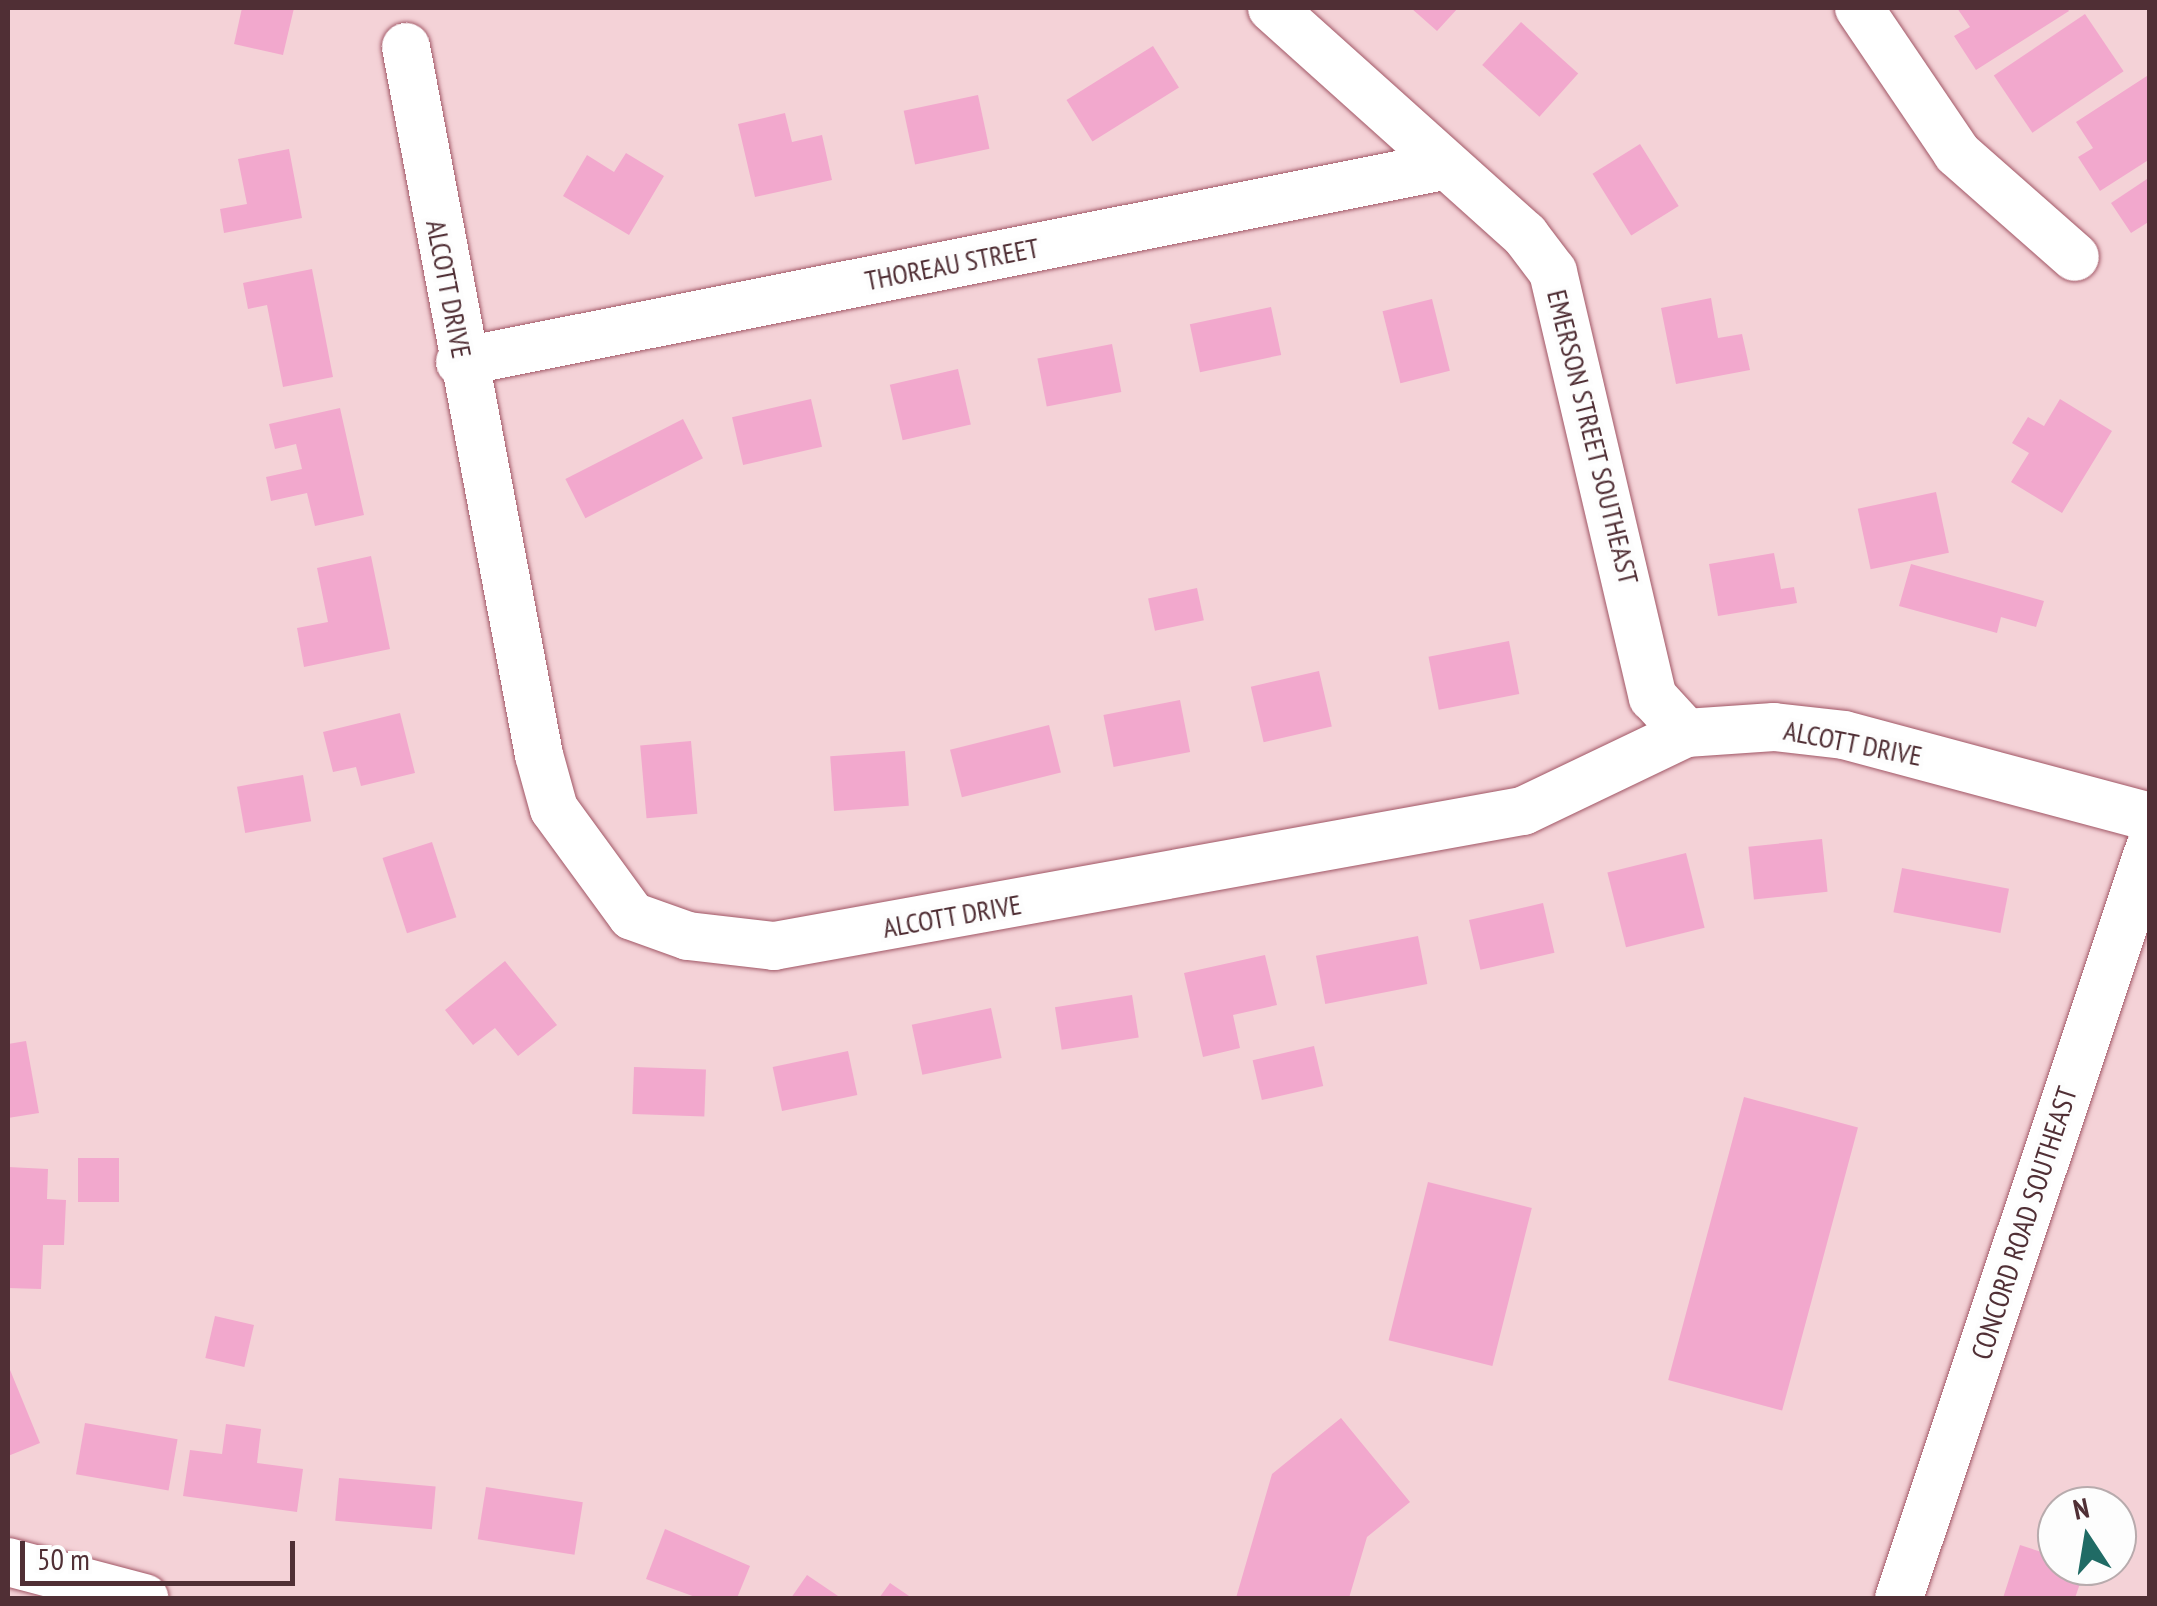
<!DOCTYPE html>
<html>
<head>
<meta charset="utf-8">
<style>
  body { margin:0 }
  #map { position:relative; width:2157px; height:1606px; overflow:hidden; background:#f4d2d7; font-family:"PT Sans Narrow",sans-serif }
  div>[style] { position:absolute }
  .building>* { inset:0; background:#f2a8cd; transform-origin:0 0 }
  .roads { filter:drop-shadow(0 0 2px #a15766) drop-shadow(0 0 2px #a15766) }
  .minor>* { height:48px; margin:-24px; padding:0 24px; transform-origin:24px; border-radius:24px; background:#fff }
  span { translate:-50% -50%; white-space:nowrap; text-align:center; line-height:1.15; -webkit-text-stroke:8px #fdfdfd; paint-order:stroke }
  .street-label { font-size:28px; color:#502f35 }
  .frame { position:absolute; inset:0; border:10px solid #502f35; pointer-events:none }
  .north { position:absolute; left:2037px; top:1486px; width:100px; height:100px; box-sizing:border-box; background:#fdfdfd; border:2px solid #b8abad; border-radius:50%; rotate:348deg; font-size:28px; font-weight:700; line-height:40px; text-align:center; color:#502f35 }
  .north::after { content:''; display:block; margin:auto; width:35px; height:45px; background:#206b65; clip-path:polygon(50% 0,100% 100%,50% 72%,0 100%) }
  .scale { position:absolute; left:20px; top:1541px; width:275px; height:45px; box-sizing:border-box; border:5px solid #502f35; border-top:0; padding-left:12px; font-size:30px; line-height:35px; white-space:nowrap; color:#502f35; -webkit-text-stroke:8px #fdfdfd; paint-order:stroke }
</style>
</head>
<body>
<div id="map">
  <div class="building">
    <div style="clip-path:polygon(242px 8px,294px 8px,283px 55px,234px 44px)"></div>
    <div style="clip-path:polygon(1411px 8px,1458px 8px,1437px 31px)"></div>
    <div style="clip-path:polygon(1957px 8px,2067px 8px,2069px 11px,1976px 70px,1954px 36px,1970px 27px)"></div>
    <div style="left:2085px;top:14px;width:69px;height:110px;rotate:56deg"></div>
    <div style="left:1521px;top:22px;width:77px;height:58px;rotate:42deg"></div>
    <div style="left:1153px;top:46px;width:49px;height:102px;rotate:58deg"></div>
    <div style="clip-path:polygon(2150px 74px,2150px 159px,2100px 191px,2078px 157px,2093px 148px,2076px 122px)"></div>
    <div style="left:978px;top:95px;width:55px;height:76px;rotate:78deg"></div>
    <div style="clip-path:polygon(785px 113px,792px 142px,822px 135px,832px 180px,755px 197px,738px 124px)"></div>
    <div style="left:1640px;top:144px;width:73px;height:56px;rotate:58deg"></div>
    <div style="clip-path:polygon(289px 149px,302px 218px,224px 233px,220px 209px,247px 204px,238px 159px)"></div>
    <div style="clip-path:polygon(626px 153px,664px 176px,629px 235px,563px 196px,587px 155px,614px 172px)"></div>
    <div style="clip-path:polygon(2150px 177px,2150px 221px,2131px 233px,2111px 203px)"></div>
    <div style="clip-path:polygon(312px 269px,333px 377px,283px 387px,267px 305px,248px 309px,243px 283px)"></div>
    <div style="clip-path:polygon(1711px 298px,1718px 338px,1742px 334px,1750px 370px,1676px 384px,1661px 308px)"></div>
    <div style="left:1432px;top:299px;width:74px;height:51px;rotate:76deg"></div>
    <div style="left:1271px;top:307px;width:49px;height:83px;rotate:78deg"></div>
    <div style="left:1112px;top:344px;width:49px;height:76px;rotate:79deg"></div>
    <div style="left:958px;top:369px;width:57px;height:70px;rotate:77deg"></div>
    <div style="left:811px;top:399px;width:49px;height:81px;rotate:77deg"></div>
    <div style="clip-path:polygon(2060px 399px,2112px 431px,2062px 513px,2011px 482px,2029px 453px,2012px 443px,2028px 417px,2044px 426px)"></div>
    <div style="clip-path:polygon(340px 408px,364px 515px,315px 526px,307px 493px,271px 501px,266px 477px,302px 469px,296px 444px,275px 449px,269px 424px)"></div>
    <div style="left:683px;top:419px;width:44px;height:132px;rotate:63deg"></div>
    <div style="left:1936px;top:492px;width:62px;height:80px;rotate:78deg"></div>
    <div style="clip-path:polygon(1774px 553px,1781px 589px,1794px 587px,1797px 603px,1718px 616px,1709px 564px)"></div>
    <div style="clip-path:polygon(371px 556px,390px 649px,304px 667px,297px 628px,328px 622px,317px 568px)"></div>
    <div style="clip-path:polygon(1911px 564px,2044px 601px,2036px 627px,2001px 617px,1997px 633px,1899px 606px)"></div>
    <div style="left:1197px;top:588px;width:33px;height:50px;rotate:78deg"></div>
    <div style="left:1509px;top:641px;width:54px;height:82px;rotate:79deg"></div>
    <div style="left:1319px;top:671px;width:57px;height:70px;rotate:77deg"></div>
    <div style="left:1180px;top:700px;width:53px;height:78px;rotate:79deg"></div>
    <div style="clip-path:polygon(400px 713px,415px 773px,361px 786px,356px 767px,333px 772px,323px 732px)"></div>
    <div style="left:1049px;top:725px;width:49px;height:102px;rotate:76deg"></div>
    <div style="left:691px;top:741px;width:73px;height:51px;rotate:85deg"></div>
    <div style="left:905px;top:751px;width:55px;height:75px;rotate:86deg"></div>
    <div style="left:303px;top:775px;width:47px;height:67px;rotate:80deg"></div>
    <div style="left:1822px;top:839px;width:53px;height:74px;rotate:84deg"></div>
    <div style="left:432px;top:842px;width:79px;height:52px;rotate:72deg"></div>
    <div style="left:1686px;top:853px;width:77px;height:81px;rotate:76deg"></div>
    <div style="left:1902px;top:868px;width:109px;height:45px;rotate:11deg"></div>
    <div style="left:1543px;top:903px;width:51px;height:76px;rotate:77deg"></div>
    <div style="left:1418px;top:936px;width:49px;height:104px;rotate:79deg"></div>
    <div style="clip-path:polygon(1265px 955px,1277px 1005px,1233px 1015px,1240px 1048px,1203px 1057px,1184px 973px)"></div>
    <div style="clip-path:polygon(505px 961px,557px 1025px,518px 1056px,495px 1028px,473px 1045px,445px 1010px)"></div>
    <div style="left:1132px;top:995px;width:43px;height:78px;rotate:81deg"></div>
    <div style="left:991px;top:1008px;width:51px;height:81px;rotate:78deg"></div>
    <div style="clip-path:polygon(26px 1041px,39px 1113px,8px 1118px,8px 1044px)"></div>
    <div style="left:1314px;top:1046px;width:41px;height:63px;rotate:77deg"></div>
    <div style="left:848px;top:1051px;width:45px;height:77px;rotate:78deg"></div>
    <div style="left:634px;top:1067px;width:72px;height:47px;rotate:2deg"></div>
    <div style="left:1744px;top:1097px;width:118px;height:293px;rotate:15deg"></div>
    <div style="left:78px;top:1158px;width:41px;height:44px"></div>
    <div style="clip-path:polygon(8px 1167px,48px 1169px,47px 1199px,66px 1200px,64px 1245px,43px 1245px,41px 1289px,8px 1288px)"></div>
    <div style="left:1428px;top:1182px;width:107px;height:163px;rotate:14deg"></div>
    <div style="left:215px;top:1316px;width:40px;height:43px;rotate:13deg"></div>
    <div style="clip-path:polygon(8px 1365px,40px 1443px,8px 1456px)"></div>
    <div style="clip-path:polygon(1341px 1418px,1410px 1502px,1367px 1537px,1349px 1598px,1236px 1598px,1272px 1474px)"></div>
    <div style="left:85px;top:1423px;width:94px;height:52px;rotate:10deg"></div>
    <div style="clip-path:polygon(226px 1424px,261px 1429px,257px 1463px,303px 1469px,297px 1512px,183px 1496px,190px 1450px,222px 1454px)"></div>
    <div style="left:339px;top:1478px;width:97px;height:43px;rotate:5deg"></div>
    <div style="left:486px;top:1487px;width:98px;height:53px;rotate:9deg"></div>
    <div style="clip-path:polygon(665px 1529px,750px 1566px,737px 1598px,698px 1598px,646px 1579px)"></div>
    <div style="clip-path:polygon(2020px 1545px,2057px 1557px,2057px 1566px,2086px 1566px,2075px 1598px,2003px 1598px)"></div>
    <div style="clip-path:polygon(807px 1575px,841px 1598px,791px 1598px)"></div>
    <div style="clip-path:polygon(890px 1583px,912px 1598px,879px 1598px)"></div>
  </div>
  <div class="roads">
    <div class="minor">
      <div style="left:1272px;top:8px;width:340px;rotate:41.9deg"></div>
      <div style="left:1525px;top:235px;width:46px;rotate:52.9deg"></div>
      <div style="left:1553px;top:272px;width:437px;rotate:76.8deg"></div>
      <div style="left:1653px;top:697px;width:49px;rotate:47.5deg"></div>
      <div style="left:1859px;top:8px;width:175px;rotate:55.9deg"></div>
      <div style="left:1957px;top:153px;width:157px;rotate:41.4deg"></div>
      <div style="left:406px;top:47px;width:720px;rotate:79.36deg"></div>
      <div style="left:539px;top:755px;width:56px;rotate:74.5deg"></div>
      <div style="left:554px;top:809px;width:132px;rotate:53.9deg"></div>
      <div style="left:632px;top:916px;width:59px;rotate:19.7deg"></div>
      <div style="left:688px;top:936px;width:87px;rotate:6.6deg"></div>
      <div style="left:774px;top:946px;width:761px;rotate:-10.22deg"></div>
      <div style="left:1523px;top:811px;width:181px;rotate:-25.6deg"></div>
      <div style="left:1686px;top:733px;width:88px;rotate:-3.9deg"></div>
      <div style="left:1774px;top:727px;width:70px;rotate:6.5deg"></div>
      <div style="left:1844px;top:735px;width:317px;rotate:15deg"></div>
      <div style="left:460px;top:362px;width:1003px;rotate:-11.27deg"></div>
      <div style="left:8px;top:1562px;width:141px;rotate:14.8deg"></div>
      <div style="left:1899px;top:1598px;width:792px;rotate:-71.52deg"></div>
    </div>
  </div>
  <div class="street-label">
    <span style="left:952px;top:264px;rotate:-11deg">THOREAU STREET</span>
    <span style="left:449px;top:289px;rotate:79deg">ALCOTT DRIVE</span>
    <span style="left:1593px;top:437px;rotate:76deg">EMERSON STREET SOUTHEAST</span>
    <span style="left:1853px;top:743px;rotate:11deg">ALCOTT DRIVE</span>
    <span style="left:952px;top:916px;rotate:-10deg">ALCOTT DRIVE</span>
    <span style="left:2024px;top:1223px;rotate:-72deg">CONCORD ROAD SOUTHEAST</span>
  </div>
  <div class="frame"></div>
  <div class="north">N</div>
  <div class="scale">50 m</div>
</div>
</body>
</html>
